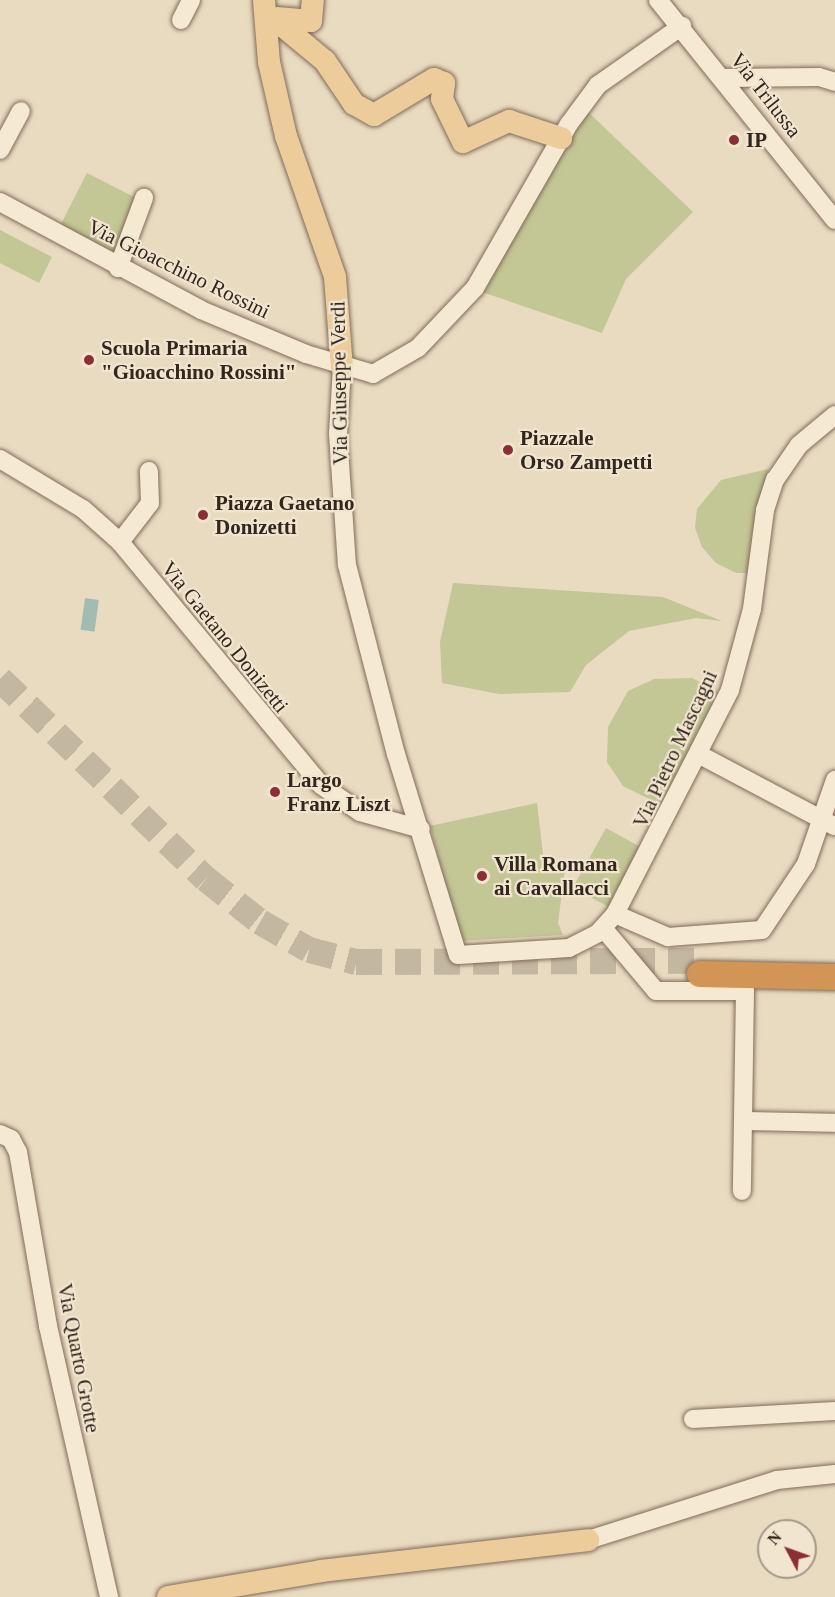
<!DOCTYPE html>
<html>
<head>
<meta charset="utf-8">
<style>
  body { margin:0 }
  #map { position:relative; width:835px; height:1597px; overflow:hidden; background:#e9dbc0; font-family:Georgia,serif }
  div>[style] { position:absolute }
  .green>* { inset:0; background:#c3c695; transform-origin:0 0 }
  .water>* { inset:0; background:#a2bcb3; transform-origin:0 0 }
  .highway-tunnel>* { height:26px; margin-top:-13px; transform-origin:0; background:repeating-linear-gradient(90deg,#c4b79f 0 26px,transparent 0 39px) }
  .roads { filter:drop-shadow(0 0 2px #816c5a) drop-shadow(0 0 2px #816c5a) }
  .minor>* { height:18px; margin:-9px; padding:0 9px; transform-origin:9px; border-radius:9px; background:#f5e9d2 }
  .major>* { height:22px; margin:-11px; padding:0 11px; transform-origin:11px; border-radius:11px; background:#ebcc9a }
  .highway>* { height:26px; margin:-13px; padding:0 13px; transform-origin:13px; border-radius:13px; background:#d39556 }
  .dots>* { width:16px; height:16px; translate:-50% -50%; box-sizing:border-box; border:3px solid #f2e5cf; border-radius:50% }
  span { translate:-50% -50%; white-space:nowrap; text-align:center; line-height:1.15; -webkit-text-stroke:4.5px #f2e5cf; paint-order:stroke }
  .street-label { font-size:21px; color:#32261d }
  .poi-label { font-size:21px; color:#32261d; font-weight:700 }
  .left { translate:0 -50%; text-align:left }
  .north { position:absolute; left:757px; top:1519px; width:60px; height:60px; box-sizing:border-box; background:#f2e5cf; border:2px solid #a59988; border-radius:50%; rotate:311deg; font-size:16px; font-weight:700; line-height:24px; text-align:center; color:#32261d }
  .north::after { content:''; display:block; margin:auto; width:21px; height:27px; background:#8b2f35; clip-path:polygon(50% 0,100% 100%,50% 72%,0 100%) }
</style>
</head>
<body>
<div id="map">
  <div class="green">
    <div style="clip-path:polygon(586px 110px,693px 212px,626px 279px,602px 333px,482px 292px)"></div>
    <div style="left:87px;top:173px;width:63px;height:61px;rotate:27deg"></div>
    <div style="clip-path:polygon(0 230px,52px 257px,39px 283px,0 263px)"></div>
    <div style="clip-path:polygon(768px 469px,752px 573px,736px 573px,716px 563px,702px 547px,695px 528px,697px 509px,721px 480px)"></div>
    <div style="clip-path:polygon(453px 583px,663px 597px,722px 621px,696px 618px,629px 631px,586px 665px,570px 692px,499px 694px,442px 683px,440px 642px)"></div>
    <div style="clip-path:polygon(692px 678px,719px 692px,661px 805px,623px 786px,607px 762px,608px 727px,628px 691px,654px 679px)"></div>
    <div style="clip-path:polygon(537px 803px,545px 871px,565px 869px,558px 923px,563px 935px,460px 941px,430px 826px)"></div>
    <div style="left:606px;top:828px;width:45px;height:68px;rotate:29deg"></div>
  </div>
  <div class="water">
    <div style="left:85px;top:598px;width:14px;height:32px;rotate:8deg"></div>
  </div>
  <div class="highway-tunnel">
    <div style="left:0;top:679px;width:287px;rotate:44.2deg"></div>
    <div style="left:206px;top:879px;width:69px;rotate:38.5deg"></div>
    <div style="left:260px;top:922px;width:56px;rotate:29.7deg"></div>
    <div style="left:309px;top:950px;width:49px;rotate:14.3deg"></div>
    <div style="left:356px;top:962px;width:344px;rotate:-0.2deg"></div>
  </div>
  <div class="roads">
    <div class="minor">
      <div style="left:658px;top:0;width:282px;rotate:51.2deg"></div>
      <div style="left:181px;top:20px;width:22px;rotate:-63deg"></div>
      <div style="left:724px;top:78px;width:95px;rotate:-0.6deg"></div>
      <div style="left:819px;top:77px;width:17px;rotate:17deg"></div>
      <div style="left:0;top:150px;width:44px;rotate:-61.7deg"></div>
      <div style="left:0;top:202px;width:228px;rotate:28.2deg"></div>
      <div style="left:201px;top:310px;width:114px;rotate:22.7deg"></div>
      <div style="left:306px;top:354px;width:70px;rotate:16.6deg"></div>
      <div style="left:373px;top:374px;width:52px;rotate:-30deg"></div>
      <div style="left:418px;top:348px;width:83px;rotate:-46.5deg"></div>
      <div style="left:475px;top:288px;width:189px;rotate:-60.2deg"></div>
      <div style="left:569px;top:124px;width:49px;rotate:-53.4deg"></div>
      <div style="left:598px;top:85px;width:103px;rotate:-35.1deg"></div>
      <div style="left:118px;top:268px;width:75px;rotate:-69.6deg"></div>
      <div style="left:342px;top:367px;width:67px;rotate:93.4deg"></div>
      <div style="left:338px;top:434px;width:131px;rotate:86.1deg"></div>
      <div style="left:347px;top:565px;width:195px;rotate:75.5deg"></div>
      <div style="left:396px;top:754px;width:210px;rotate:72.9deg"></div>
      <div style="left:458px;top:955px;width:111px;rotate:-3.6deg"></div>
      <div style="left:569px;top:948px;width:33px;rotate:-27deg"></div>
      <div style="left:598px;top:933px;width:25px;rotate:-48deg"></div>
      <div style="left:615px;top:914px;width:252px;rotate:-62.8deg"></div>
      <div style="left:730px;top:690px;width:84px;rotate:-74.8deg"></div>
      <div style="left:752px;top:609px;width:100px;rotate:-82.5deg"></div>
      <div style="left:765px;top:510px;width:32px;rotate:-72deg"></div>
      <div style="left:775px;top:480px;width:42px;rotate:-55.6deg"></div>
      <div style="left:799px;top:445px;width:47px;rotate:-39.8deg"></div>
      <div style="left:0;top:459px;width:97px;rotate:31.1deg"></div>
      <div style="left:83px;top:509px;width:50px;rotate:41.7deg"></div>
      <div style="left:120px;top:542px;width:315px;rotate:50.4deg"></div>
      <div style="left:321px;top:785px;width:47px;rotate:34.7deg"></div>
      <div style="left:360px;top:812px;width:63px;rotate:15.6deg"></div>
      <div style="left:120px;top:542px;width:49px;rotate:-52.4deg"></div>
      <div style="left:150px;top:503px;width:32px;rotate:-92deg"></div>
      <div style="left:700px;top:755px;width:152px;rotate:27.9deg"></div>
      <div style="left:615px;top:914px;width:58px;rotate:23.5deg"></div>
      <div style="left:668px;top:937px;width:94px;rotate:-4.3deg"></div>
      <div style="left:762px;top:930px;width:79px;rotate:-56.3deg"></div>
      <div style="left:806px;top:864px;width:89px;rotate:-71deg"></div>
      <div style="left:603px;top:928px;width:82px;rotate:49.9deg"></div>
      <div style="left:656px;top:991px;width:89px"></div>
      <div style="left:745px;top:991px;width:200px;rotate:90.9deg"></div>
      <div style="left:743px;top:1121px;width:92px;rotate:1.2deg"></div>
      <div style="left:0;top:1134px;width:12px;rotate:24deg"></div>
      <div style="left:11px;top:1139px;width:15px;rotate:62deg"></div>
      <div style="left:18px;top:1152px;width:177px;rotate:80.2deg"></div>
      <div style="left:48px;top:1326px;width:278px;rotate:77.3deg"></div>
      <div style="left:693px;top:1419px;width:142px;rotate:-3.2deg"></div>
      <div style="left:588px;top:1540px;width:198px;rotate:-17.6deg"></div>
      <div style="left:777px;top:1480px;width:58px;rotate:-5.9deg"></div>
    </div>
    <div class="major">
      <div style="left:264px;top:0;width:62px;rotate:85.4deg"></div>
      <div style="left:269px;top:62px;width:76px;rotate:77.1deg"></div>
      <div style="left:286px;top:136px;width:149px;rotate:70.8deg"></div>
      <div style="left:335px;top:277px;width:90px;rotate:85.6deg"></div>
      <div style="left:277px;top:18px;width:34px;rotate:5deg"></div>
      <div style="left:311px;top:21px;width:21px;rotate:-85deg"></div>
      <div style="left:284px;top:27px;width:53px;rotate:39.7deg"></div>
      <div style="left:325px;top:61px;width:52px;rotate:56deg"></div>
      <div style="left:354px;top:104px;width:23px;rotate:29deg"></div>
      <div style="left:374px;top:115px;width:70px;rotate:-31deg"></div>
      <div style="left:434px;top:79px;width:11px;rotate:22deg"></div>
      <div style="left:444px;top:83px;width:16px;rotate:97deg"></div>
      <div style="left:442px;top:99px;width:48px;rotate:64deg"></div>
      <div style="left:463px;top:142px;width:51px;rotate:-24.5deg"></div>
      <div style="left:509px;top:121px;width:55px;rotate:18.1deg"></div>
      <div style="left:168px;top:1597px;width:155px;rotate:-9.6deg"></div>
      <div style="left:321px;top:1571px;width:269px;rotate:-6.6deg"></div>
    </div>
    <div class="highway">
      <div style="left:700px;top:974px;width:135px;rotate:1.3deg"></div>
    </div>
  </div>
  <div class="dots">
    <div style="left:734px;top:140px;background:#8b2f35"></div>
    <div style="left:89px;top:360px;background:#8b2f35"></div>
    <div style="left:508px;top:450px;background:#8b2f35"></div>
    <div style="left:203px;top:515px;background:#8b2f35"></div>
    <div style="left:275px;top:792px;background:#8b2f35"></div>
    <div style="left:482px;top:876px;background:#8b2f35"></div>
  </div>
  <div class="street-label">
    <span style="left:766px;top:95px;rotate:52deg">Via Trilussa</span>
    <span style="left:179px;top:269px;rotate:26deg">Via Gioacchino Rossini</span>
    <span style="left:339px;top:383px;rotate:-91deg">Via Giuseppe Verdi</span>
    <span style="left:225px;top:637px;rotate:51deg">Via Gaetano Donizetti</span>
    <span style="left:675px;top:749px;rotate:-65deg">Via Pietro Mascagni</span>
    <span style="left:79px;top:1358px;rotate:79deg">Via Quarto Grotte</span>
  </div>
  <div class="poi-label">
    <span class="left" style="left:746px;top:140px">IP</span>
    <span class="left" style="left:101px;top:360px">Scuola Primaria<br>"Gioacchino Rossini"</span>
    <span class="left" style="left:520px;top:450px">Piazzale<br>Orso Zampetti</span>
    <span class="left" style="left:215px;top:515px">Piazza Gaetano<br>Donizetti</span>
    <span class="left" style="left:287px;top:792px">Largo<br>Franz Liszt</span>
    <span class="left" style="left:494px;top:876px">Villa Romana<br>ai Cavallacci</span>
  </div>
  <div class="north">N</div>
</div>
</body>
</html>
